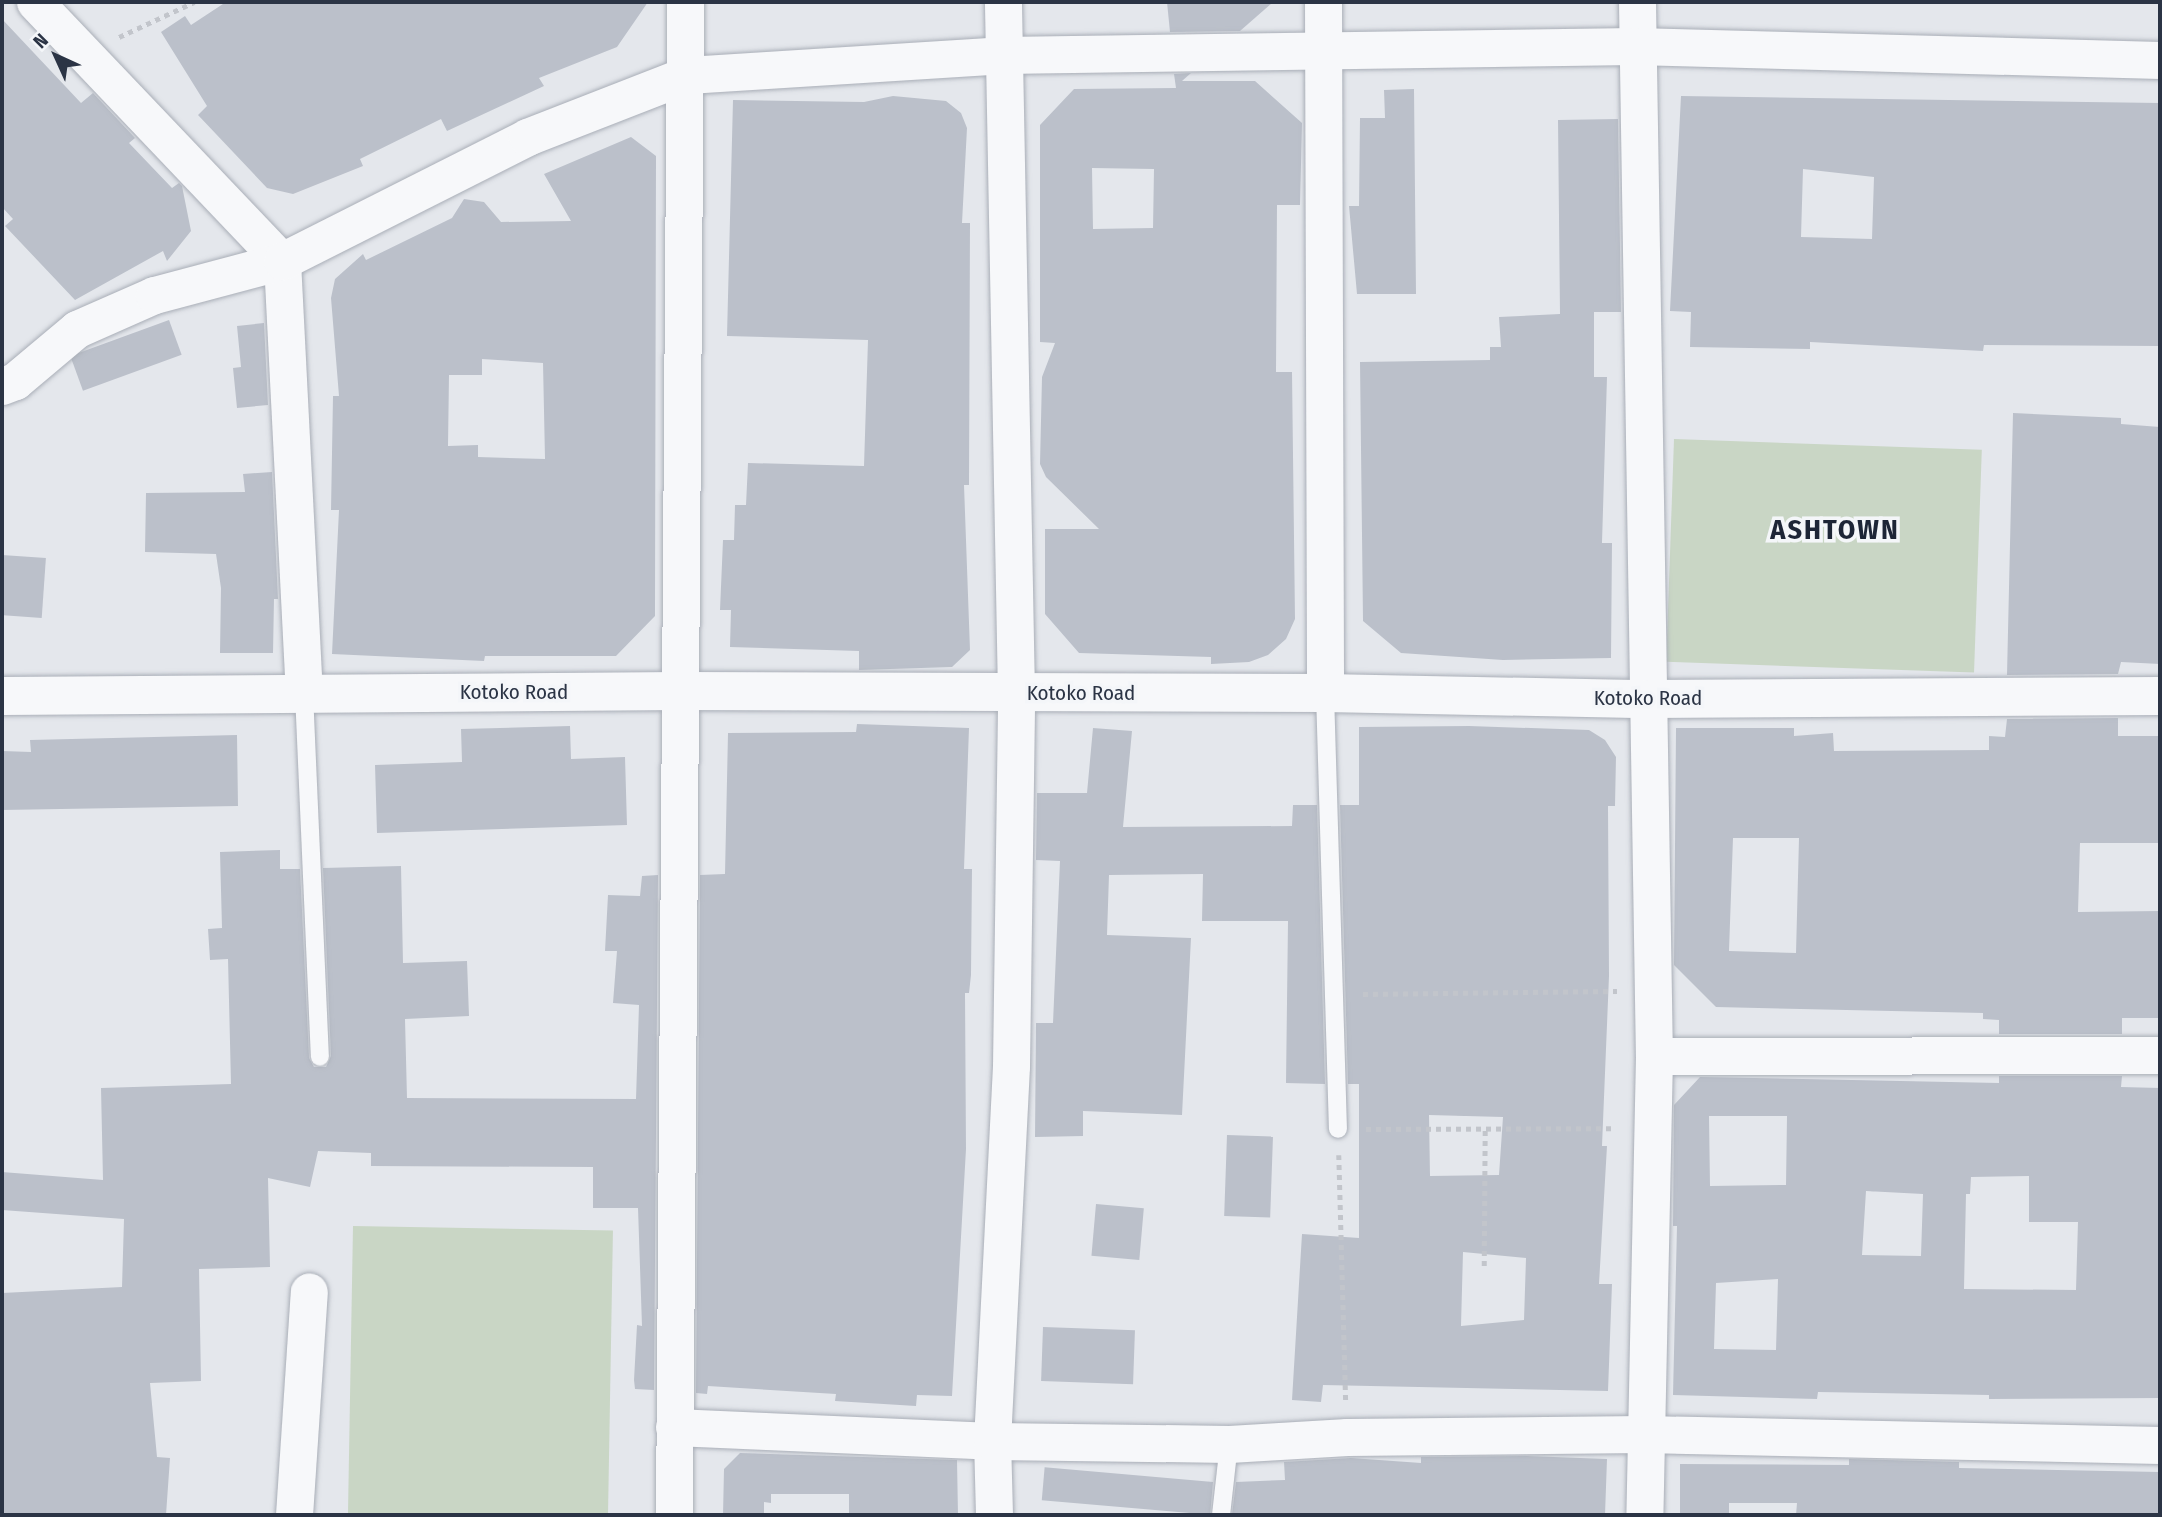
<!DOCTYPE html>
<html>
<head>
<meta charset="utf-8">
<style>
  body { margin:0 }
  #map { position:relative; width:2162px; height:1517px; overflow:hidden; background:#e4e7ec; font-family:"Fira Sans Condensed",sans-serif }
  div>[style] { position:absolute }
  .green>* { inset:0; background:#c9d6c5; transform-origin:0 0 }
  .building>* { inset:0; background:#bbc0ca; transform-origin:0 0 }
  .path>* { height:4.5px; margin-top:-2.25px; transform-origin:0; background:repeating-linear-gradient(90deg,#c2c5cb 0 5px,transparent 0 10px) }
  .roads { filter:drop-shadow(0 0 2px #a9aeb7) drop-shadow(0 0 2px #a9aeb7) }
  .service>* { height:18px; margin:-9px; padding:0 9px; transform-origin:9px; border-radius:9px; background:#f7f8fa }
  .minor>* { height:37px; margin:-18.5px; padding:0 18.5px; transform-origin:18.5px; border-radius:18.5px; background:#f7f8fa }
  .tertiary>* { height:38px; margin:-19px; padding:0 19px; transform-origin:19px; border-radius:19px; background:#f7f8fa }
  span { translate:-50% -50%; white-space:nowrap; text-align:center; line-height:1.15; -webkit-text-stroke:7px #f4f6f9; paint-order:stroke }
  .street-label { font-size:21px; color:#2b3445 }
  .district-label { font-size:28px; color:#1d2536; font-weight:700; letter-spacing:2px }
  .frame { position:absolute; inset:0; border:4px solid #2b3445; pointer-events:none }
  .north { position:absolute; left:21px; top:21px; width:70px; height:70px; -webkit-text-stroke:5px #f4f6f9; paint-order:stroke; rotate:315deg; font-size:19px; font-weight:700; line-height:28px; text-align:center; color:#2b3445 }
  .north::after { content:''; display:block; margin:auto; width:24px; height:32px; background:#2b3445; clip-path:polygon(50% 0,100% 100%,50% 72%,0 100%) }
</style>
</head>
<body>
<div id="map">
  <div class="green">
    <div style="left:1674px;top:439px;width:308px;height:223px;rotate:2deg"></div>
    <div style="left:353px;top:1226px;width:260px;height:289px;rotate:1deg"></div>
  </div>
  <div class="building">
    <div style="clip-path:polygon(226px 2px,648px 2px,617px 47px,539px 78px,544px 86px,447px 131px,441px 119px,360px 159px,363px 166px,293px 194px,267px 188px,198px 115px,207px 106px,161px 32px,185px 16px,191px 25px)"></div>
    <div style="clip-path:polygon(1167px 2px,1273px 2px,1240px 31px,1170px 32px)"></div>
    <div style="clip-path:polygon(2px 19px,81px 103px,93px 93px,135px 138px,129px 143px,172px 188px,179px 183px,182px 186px,191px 231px,167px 261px,163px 251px,75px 300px,5px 226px,13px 219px,2px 207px)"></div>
    <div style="clip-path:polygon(evenodd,1191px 73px,1182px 81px,1255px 81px,1302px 123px,1300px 205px,1277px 205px,1276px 372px,1292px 372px,1295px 619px,1286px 639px,1268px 655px,1249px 662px,1211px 664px,1211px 657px,1079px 653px,1045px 614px,1045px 529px,1099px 529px,1046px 477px,1040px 464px,1042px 377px,1055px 343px,1040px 342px,1040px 125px,1074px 89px,1176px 88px,1174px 74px,1191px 73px,1092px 168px,1154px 169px,1153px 228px,1093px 229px,1092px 168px)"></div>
    <div style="clip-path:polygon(1414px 89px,1416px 294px,1357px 294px,1349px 206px,1359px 206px,1360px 118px,1385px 118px,1384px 90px)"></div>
    <div style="clip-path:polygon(893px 96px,946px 101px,961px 113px,967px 128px,962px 223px,970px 223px,969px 485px,964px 485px,970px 650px,952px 667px,859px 670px,859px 651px,730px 647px,731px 610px,720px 610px,723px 540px,734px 540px,735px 505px,746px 505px,748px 463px,864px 466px,868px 340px,727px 336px,733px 100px,864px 102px)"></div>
    <div style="clip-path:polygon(evenodd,1681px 96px,2160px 103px,2160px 346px,1984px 345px,1983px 351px,1810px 342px,1810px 349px,1690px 347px,1691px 312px,1670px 311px,1681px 96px,1803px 169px,1874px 177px,1872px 239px,1801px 237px,1803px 169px)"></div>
    <div style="clip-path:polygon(1618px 119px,1621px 312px,1594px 312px,1594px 377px,1607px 377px,1602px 543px,1612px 543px,1611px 658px,1503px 660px,1401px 653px,1363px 621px,1360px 362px,1490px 360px,1490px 347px,1501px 347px,1499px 317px,1560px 314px,1558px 120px)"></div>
    <div style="clip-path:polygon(evenodd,631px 137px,656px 156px,655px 616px,616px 656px,485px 656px,484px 661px,332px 654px,339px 510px,331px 510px,333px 396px,339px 396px,331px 298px,335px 279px,363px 254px,366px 260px,452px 218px,464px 199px,484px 202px,501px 222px,571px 221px,544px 174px,631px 137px,482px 359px,543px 363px,545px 459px,478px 457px,478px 445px,448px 446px,449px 375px,482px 375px,482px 359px)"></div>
    <div style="left:169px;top:320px;width:37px;height:105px;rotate:70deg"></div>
    <div style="clip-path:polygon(264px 323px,268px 405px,237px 408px,233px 368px,241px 367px,237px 326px)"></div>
    <div style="clip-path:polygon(2013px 413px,2121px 418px,2121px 424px,2160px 427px,2160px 664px,2121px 662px,2118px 674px,2007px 675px)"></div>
    <div style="clip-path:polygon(272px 472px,278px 599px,274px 599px,273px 653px,220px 653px,221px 588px,216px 554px,145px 552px,146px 493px,245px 492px,243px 474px)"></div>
    <div style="left:2px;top:555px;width:44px;height:60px;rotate:4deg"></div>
    <div style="clip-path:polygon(evenodd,2118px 718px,2118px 736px,2160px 736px,2160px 843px,2080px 843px,2078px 912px,2160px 911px,2160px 1018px,2122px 1018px,2122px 1034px,1999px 1034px,1999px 1020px,1983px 1019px,1983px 1013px,1716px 1007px,1674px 965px,1676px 728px,1794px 728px,1794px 736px,1833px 733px,1834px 751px,1989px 750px,1989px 736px,2005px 737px,2007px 719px,2118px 718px,1733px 838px,1799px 838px,1796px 953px,1729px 951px,1733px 838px)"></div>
    <div style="clip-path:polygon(857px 724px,969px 728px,964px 869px,972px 869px,971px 975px,969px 993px,965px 993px,966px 1149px,952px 1396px,917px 1395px,916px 1406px,835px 1401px,836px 1394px,708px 1386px,707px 1394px,696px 1393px,700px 875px,725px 874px,728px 733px,856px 732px)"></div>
    <div style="clip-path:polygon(570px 726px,571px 759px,625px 757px,627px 825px,377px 833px,375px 765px,462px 762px,461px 729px)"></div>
    <div style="clip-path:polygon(evenodd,1469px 726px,1589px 730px,1605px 740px,1616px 757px,1615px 806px,1608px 806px,1609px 976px,1602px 1146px,1607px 1146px,1599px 1284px,1612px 1284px,1608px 1391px,1323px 1385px,1321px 1402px,1292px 1400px,1302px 1234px,1359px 1238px,1359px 1084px,1348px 1084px,1340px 805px,1359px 805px,1359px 727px,1469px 726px,1429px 1115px,1503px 1117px,1499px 1175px,1430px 1176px,1429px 1115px,1469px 726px,1463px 1252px,1526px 1258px,1524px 1320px,1461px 1326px,1463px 1252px)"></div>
    <div style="clip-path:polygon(1093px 728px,1132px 731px,1123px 827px,1292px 826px,1293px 805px,1317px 805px,1325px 1084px,1286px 1083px,1288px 921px,1202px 921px,1203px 874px,1109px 875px,1107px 935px,1191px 938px,1182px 1115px,1083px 1111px,1083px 1136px,1035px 1137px,1036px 1023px,1053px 1023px,1060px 861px,1036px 860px,1037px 793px,1087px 793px)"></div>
    <div style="clip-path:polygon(237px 735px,238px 806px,2px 810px,2px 751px,31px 752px,30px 740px)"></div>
    <div style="clip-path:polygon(280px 850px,280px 869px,300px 869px,309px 1058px,314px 1067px,326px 1067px,331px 1056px,323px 868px,401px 866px,403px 963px,467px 961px,469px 1016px,405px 1019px,407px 1098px,636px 1099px,639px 1005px,613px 1003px,617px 951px,605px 951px,608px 895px,640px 896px,642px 876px,658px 875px,654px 1390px,635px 1389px,634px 1380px,637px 1325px,642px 1326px,638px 1208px,593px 1208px,593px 1167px,371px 1166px,371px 1153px,318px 1151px,310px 1187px,268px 1178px,270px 1267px,199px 1269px,201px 1381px,150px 1383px,157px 1457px,170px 1458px,166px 1515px,2px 1515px,2px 1293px,122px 1287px,124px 1219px,2px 1210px,2px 1172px,103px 1180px,101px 1088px,231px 1084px,228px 959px,210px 960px,208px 929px,222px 928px,220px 852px)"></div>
    <div style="clip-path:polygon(evenodd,1999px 1076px,2122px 1076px,2121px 1087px,2160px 1088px,2160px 1398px,1989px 1399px,1989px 1395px,1818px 1392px,1817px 1399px,1673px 1395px,1677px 1226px,1673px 1226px,1674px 1105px,1700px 1077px,1999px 1083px,1999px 1076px,1709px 1116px,1787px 1116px,1786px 1185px,1710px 1186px,1709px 1116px,1999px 1076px,2029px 1176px,2029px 1222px,2078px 1222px,2076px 1290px,1964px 1289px,1966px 1194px,1970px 1194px,1971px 1177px,2029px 1176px,1999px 1076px,1866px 1191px,1923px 1194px,1921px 1256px,1862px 1255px,1866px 1191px,1999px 1076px,1778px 1279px,1776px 1350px,1714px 1349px,1716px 1283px,1778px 1279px)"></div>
    <div style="left:1227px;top:1135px;width:46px;height:81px;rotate:2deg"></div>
    <div style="left:1096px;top:1204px;width:48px;height:52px;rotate:5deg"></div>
    <div style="left:1043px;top:1327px;width:92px;height:54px;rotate:2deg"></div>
    <div style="clip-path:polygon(740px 1453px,957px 1460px,958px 1515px,849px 1515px,849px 1494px,771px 1494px,771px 1503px,764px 1502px,764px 1515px,723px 1515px,724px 1469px)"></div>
    <div style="clip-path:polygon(1526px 1456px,1607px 1459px,1605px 1515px,1232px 1515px,1236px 1482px,1285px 1480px,1284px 1462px,1351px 1458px,1421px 1463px,1421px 1457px)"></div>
    <div style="clip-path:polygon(1849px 1459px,1959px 1462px,1959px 1468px,2160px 1472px,2160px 1515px,1796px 1515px,1797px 1503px,1729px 1503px,1729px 1515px,1680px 1515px,1680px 1464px,1849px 1465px)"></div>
    <div style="left:1213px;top:1482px;width:33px;height:169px;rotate:95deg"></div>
  </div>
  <div class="path">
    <div style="left:119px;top:37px;width:83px;rotate:-25deg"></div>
    <div style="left:1363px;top:994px;width:254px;rotate:-0.7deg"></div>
    <div style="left:1366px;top:1129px;width:250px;rotate:-0.2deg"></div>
    <div style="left:1339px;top:1155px;width:247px;rotate:88.4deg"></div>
    <div style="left:1484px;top:1266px;width:138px;rotate:-89.6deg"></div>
  </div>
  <div class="roads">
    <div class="service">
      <div style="left:304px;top:693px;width:364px;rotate:87.5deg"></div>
      <div style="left:1325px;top:693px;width:436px;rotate:88.3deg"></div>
      <div style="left:1221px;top:1515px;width:71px;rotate:-83.6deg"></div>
    </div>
    <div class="minor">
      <div style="left:35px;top:2px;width:358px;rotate:46.4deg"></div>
      <div style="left:282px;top:261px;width:433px;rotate:87.1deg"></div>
      <div style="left:1323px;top:2px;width:691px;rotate:89.83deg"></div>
      <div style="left:1637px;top:2px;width:1054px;rotate:89.08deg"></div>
      <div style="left:1654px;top:1056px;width:459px;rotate:91.2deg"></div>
      <div style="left:2px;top:386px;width:14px;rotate:-21deg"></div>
      <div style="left:15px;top:381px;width:81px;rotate:-40deg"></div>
      <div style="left:77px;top:329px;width:84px;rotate:-23.8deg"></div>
      <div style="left:154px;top:295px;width:132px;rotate:-14.9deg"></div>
      <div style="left:282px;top:261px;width:275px;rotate:-26.8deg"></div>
      <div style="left:527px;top:137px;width:171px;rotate:-21.3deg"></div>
      <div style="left:686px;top:75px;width:317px;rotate:-3.6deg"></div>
      <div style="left:1002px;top:55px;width:633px;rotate:-0.81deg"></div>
      <div style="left:1635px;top:46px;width:525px;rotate:1.53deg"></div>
      <div style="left:1654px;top:1056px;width:506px;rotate:-0.11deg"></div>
      <div style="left:674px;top:1427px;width:318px;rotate:2.5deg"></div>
      <div style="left:992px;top:1441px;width:237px;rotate:0.7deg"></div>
      <div style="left:1229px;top:1444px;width:118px;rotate:-3.4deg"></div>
      <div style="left:1347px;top:1437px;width:298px;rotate:-0.6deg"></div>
      <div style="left:1645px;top:1434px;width:515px;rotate:1.22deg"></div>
      <div style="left:294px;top:1515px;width:224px;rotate:-86.2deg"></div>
      <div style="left:674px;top:1515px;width:1513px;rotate:-89.58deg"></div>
      <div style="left:994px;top:1515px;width:74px;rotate:-91.5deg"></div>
      <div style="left:992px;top:1441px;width:375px;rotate:-87.1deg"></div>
      <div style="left:1011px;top:1066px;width:372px;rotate:-89.2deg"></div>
      <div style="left:1016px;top:694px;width:692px;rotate:-91.08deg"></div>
    </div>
    <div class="tertiary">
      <div style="left:2px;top:696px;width:678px;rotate:-0.42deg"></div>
      <div style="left:680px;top:691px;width:645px;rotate:0.18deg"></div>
      <div style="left:1325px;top:693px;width:323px;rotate:1.1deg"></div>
      <div style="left:1648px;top:699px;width:512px;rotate:-0.34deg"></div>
    </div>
  </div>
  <div class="street-label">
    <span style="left:514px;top:692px">Kotoko Road</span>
    <span style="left:1081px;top:693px">Kotoko Road</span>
    <span style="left:1648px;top:698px">Kotoko Road</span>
  </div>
  <div class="district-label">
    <span style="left:1835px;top:530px">ASHTOWN</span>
  </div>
  <div class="frame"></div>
  <div class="north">N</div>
</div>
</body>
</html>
